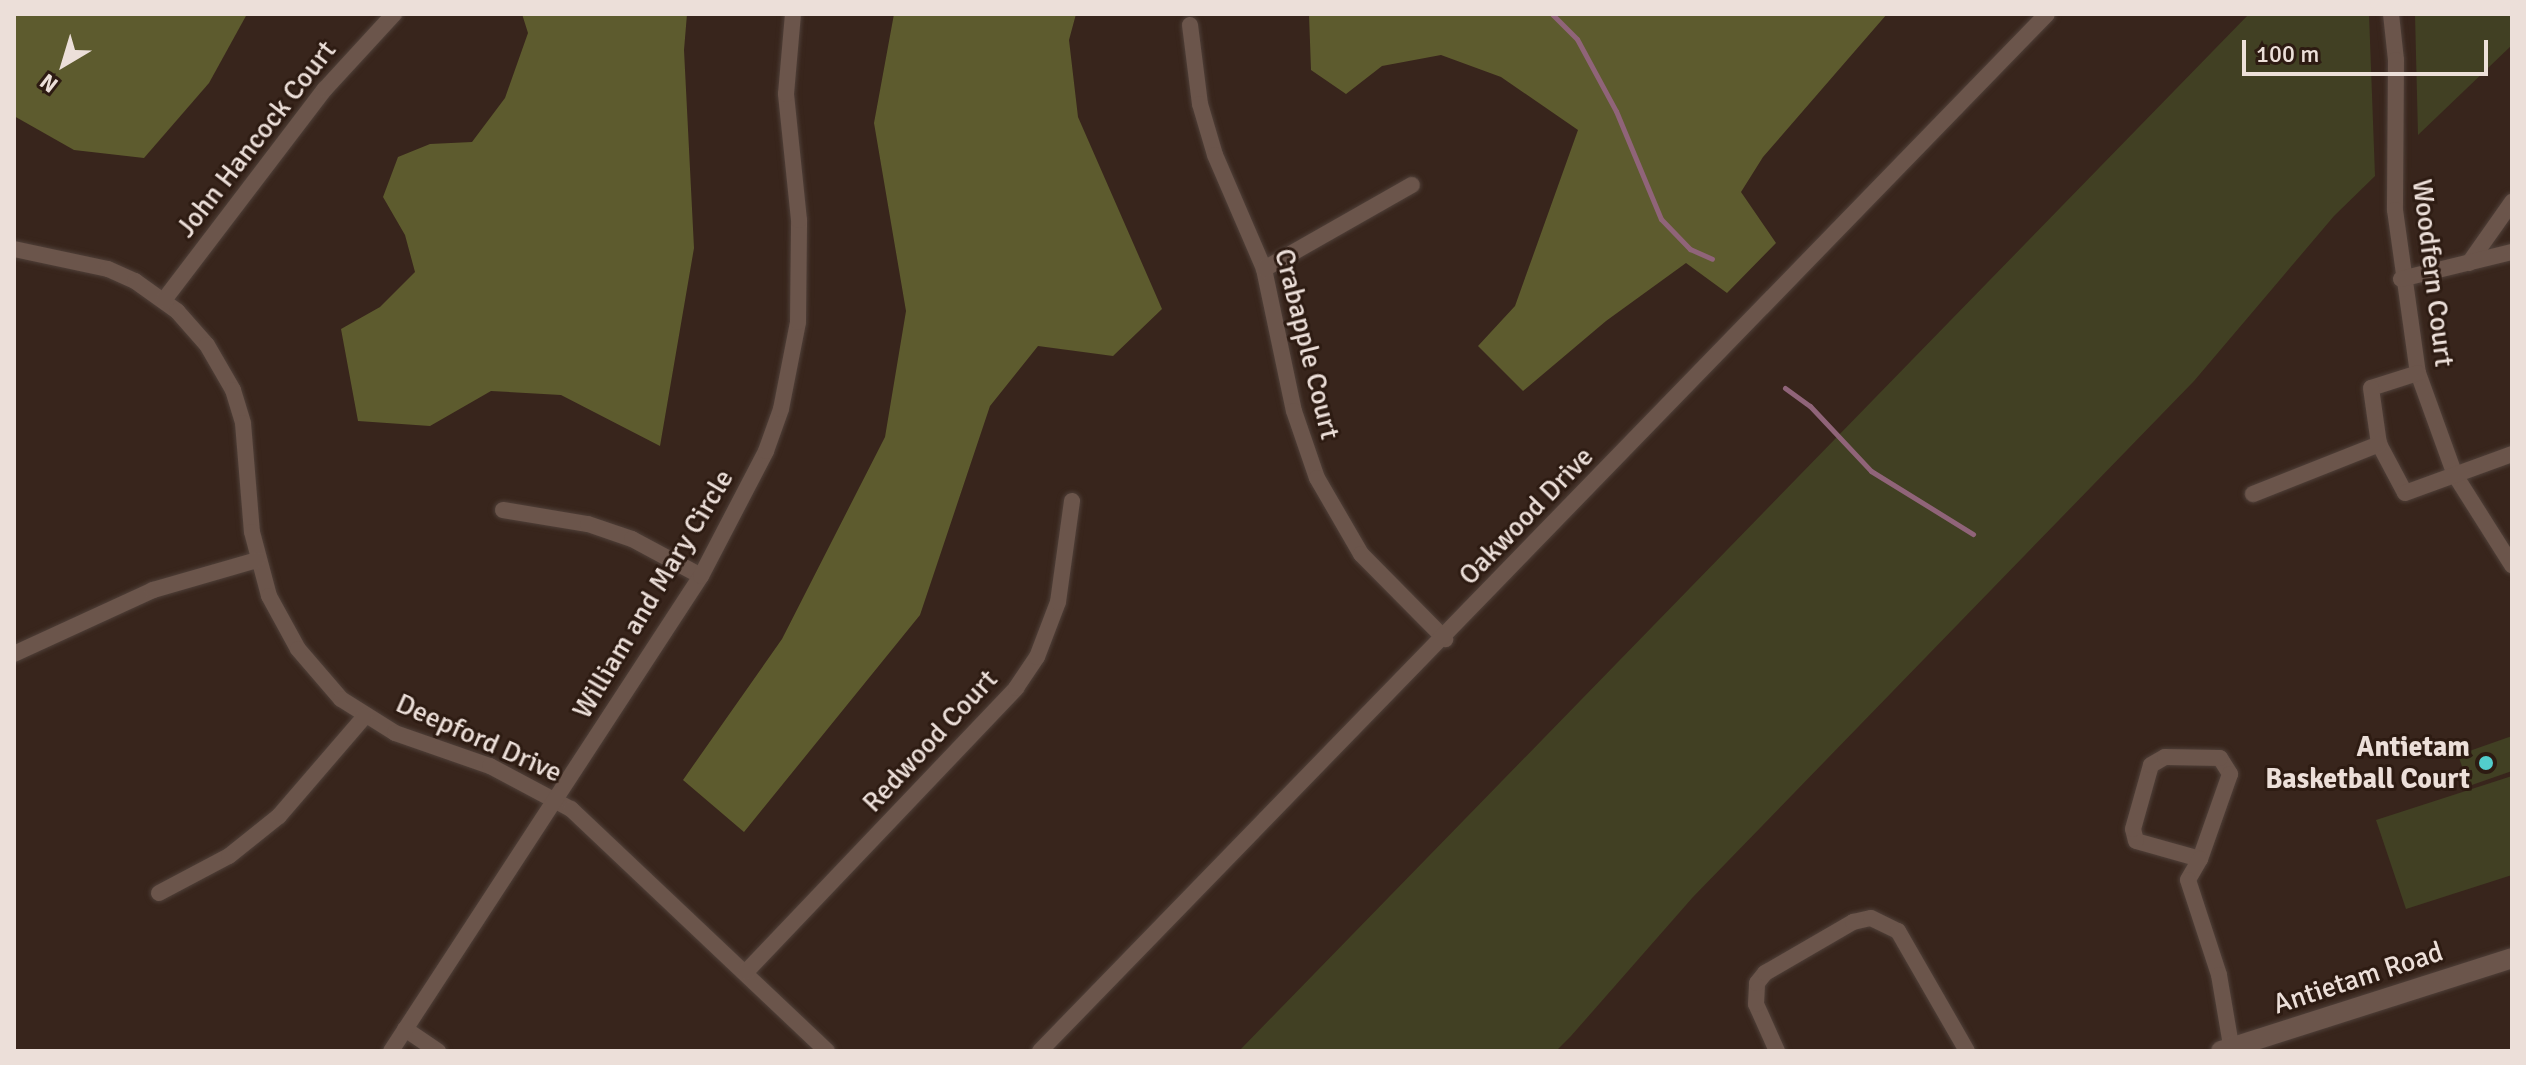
<!DOCTYPE html>
<html>
<head>
<meta charset="utf-8">
<style>
  body { margin:0 }
  #map { position:relative; width:2526px; height:1065px; overflow:hidden; background:#38251c; font-family:Signika,sans-serif }
  div>[style] { position:absolute }
  .green>* { inset:0; background:#414023 }
  .forest>* { inset:0; background:#5d5b2e }
  .stream>* { height:5px; margin:-2.5px; padding:0 2.5px; transform-origin:2.5px; border-radius:2.5px; background:#906479 }
  .roads { filter:drop-shadow(0 0 2px #4f4039) drop-shadow(0 0 2px #4f4039) }
  .minor>* { height:16px; margin:-8px; padding:0 8px; transform-origin:8px; border-radius:8px; background:#6b554b }
  .tertiary>* { height:20px; margin:-10px; padding:0 10px; transform-origin:10px; border-radius:10px; background:#6b554b }
  .dots>* { width:22px; height:22px; translate:-50% -50%; box-sizing:border-box; border:4px solid #2d1b12; border-radius:50% }
  span { translate:-50% -50%; white-space:nowrap; text-align:center; line-height:1.15; -webkit-text-stroke:6px #2d1b12; paint-order:stroke }
  .street-label { font-size:28px; color:#ecdfd9 }
  .poi-label { font-size:28px; color:#ecdfd9; font-weight:700 }
  .right { translate:-100% -50%; text-align:right }
  .frame { position:absolute; inset:0; border:16px solid #ecdfd9; pointer-events:none }
  .north { position:absolute; left:24px; top:24px; width:80px; height:80px; -webkit-text-stroke:6px #2d1b12; paint-order:stroke; rotate:218deg; font-size:22px; font-weight:700; line-height:32px; text-align:center; color:#ecdfd9 }
  .north::after { content:''; display:block; margin:auto; width:28px; height:36px; background:#ecdfd9; clip-path:polygon(50% 0,100% 100%,50% 72%,0 100%) }
  .scale { position:absolute; left:2242px; top:40px; width:246px; height:36px; box-sizing:border-box; border:4px solid #ecdfd9; border-top:0; padding-left:10px; font-size:24px; line-height:28px; white-space:nowrap; color:#ecdfd9; -webkit-text-stroke:6px #2d1b12; paint-order:stroke }
</style>
</head>
<body>
<div id="map">
  <div class="green">
    <div style="clip-path:polygon(2249px 14px,2369px 14px,2375px 176px,2334px 216px,2194px 381px,1693px 897px,1571px 1036px,1556px 1051px,1239px 1051px)"></div>
    <div style="clip-path:polygon(2415px 14px,2512px 14px,2512px 45px,2418px 135px)"></div>
    <div style="clip-path:polygon(2512px 736px,2512px 771px,2469px 786px,2458px 755px)"></div>
    <div style="clip-path:polygon(2512px 776px,2512px 875px,2406px 909px,2376px 820px)"></div>
  </div>
  <div class="forest">
    <div style="clip-path:polygon(14px 14px,247px 14px,209px 83px,144px 158px,74px 150px,14px 116px)"></div>
    <div style="clip-path:polygon(522px 14px,687px 14px,684px 50px,694px 248px,660px 446px,561px 395px,491px 391px,430px 426px,358px 421px,341px 329px,380px 307px,415px 272px,405px 235px,383px 197px,398px 157px,430px 144px,472px 142px,505px 98px,528px 33px)"></div>
    <div style="clip-path:polygon(894px 14px,1076px 14px,1069px 40px,1078px 117px,1162px 309px,1113px 356px,1038px 346px,990px 406px,920px 615px,744px 832px,683px 780px,782px 639px,885px 437px,906px 311px,874px 123px)"></div>
    <div style="clip-path:polygon(1309px 14px,1887px 14px,1763px 157px,1741px 192px,1776px 243px,1727px 293px,1686px 263px,1606px 321px,1523px 391px,1478px 346px,1515px 306px,1578px 130px,1501px 77px,1441px 55px,1382px 66px,1346px 94px,1311px 70px)"></div>
  </div>
  <div class="stream">
    <div style="left:1552px;top:14px;width:35px;rotate:45deg"></div>
    <div style="left:1577px;top:39px;width:82px;rotate:61.6deg"></div>
    <div style="left:1616px;top:111px;width:117px;rotate:67.4deg"></div>
    <div style="left:1661px;top:219px;width:42px;rotate:46deg"></div>
    <div style="left:1690px;top:249px;width:24px;rotate:24deg"></div>
    <div style="left:1785px;top:388px;width:31px;rotate:36deg"></div>
    <div style="left:1810px;top:406px;width:89px;rotate:46.8deg"></div>
    <div style="left:1871px;top:471px;width:120px;rotate:31.7deg"></div>
  </div>
  <div class="roads">
    <div class="minor">
      <div style="left:2391px;top:14px;width:46px;rotate:83.8deg"></div>
      <div style="left:2396px;top:60px;width:150px;rotate:90.4deg"></div>
      <div style="left:2395px;top:210px;width:165px;rotate:82deg"></div>
      <div style="left:2418px;top:373px;width:109px;rotate:70.1deg"></div>
      <div style="left:2455px;top:475px;width:107px;rotate:57.7deg"></div>
      <div style="left:1190px;top:25px;width:80px;rotate:82.8deg"></div>
      <div style="left:1200px;top:104px;width:53px;rotate:73.6deg"></div>
      <div style="left:1215px;top:155px;width:124px;rotate:66.7deg"></div>
      <div style="left:1264px;top:269px;width:145px;rotate:78.1deg"></div>
      <div style="left:1294px;top:411px;width:71px;rotate:71.1deg"></div>
      <div style="left:1317px;top:478px;width:88px;rotate:59.9deg"></div>
      <div style="left:1361px;top:554px;width:120px;rotate:45.3deg"></div>
      <div style="left:14px;top:249px;width:96px;rotate:12deg"></div>
      <div style="left:108px;top:269px;width:30px;rotate:24deg"></div>
      <div style="left:135px;top:281px;width:52px;rotate:35.5deg"></div>
      <div style="left:177px;top:311px;width:45px;rotate:48.6deg"></div>
      <div style="left:207px;top:345px;width:52px;rotate:60deg"></div>
      <div style="left:233px;top:390px;width:34px;rotate:73deg"></div>
      <div style="left:243px;top:423px;width:109px;rotate:85.3deg"></div>
      <div style="left:252px;top:532px;width:66px;rotate:75.1deg"></div>
      <div style="left:269px;top:596px;width:60px;rotate:61.3deg"></div>
      <div style="left:298px;top:649px;width:66px;rotate:49.3deg"></div>
      <div style="left:341px;top:699px;width:64px;rotate:32.2deg"></div>
      <div style="left:395px;top:733px;width:101px;rotate:19.2deg"></div>
      <div style="left:490px;top:766px;width:92px;rotate:28deg"></div>
      <div style="left:571px;top:809px;width:352px;rotate:43.4deg"></div>
      <div style="left:2469px;top:263px;width:75px;rotate:-54.8deg"></div>
      <div style="left:1264px;top:269px;width:170px;rotate:-29.6deg"></div>
      <div style="left:2401px;top:279px;width:114px;rotate:-13.7deg"></div>
      <div style="left:164px;top:300px;width:265px;rotate:-52.7deg"></div>
      <div style="left:325px;top:89px;width:102px;rotate:-47.4deg"></div>
      <div style="left:2418px;top:373px;width:49px;rotate:162.3deg"></div>
      <div style="left:2371px;top:388px;width:57px;rotate:81.9deg"></div>
      <div style="left:2379px;top:444px;width:55px;rotate:62deg"></div>
      <div style="left:2405px;top:493px;width:114px;rotate:-20deg"></div>
      <div style="left:2253px;top:494px;width:136px;rotate:-21.6deg"></div>
      <div style="left:503px;top:510px;width:86px;rotate:9.4deg"></div>
      <div style="left:588px;top:524px;width:46px;rotate:18.8deg"></div>
      <div style="left:632px;top:539px;width:78px;rotate:28.2deg"></div>
      <div style="left:14px;top:654px;width:153px;rotate:-24.7deg"></div>
      <div style="left:153px;top:590px;width:108px;rotate:-16.1deg"></div>
      <div style="left:2220px;top:758px;width:19px;rotate:58deg"></div>
      <div style="left:2230px;top:774px;width:90px;rotate:109.4deg"></div>
      <div style="left:2200px;top:859px;width:66px;rotate:-164.3deg"></div>
      <div style="left:2136px;top:841px;width:12px;rotate:-104deg"></div>
      <div style="left:2133px;top:829px;width:66px;rotate:-74.3deg"></div>
      <div style="left:2151px;top:765px;width:16px;rotate:-30deg"></div>
      <div style="left:2165px;top:757px;width:55px;rotate:1deg"></div>
      <div style="left:2200px;top:859px;width:24px;rotate:120deg"></div>
      <div style="left:2188px;top:880px;width:100px;rotate:71.9deg"></div>
      <div style="left:2219px;top:975px;width:77px;rotate:80.3deg"></div>
      <div style="left:159px;top:893px;width:79px;rotate:-27.9deg"></div>
      <div style="left:229px;top:856px;width:64px;rotate:-38.7deg"></div>
      <div style="left:279px;top:816px;width:132px;rotate:-49.3deg"></div>
      <div style="left:746px;top:972px;width:392px;rotate:-46.4deg"></div>
      <div style="left:1016px;top:688px;width:37px;rotate:-56deg"></div>
      <div style="left:1037px;top:657px;width:59px;rotate:-69.1deg"></div>
      <div style="left:1058px;top:602px;width:102px;rotate:-82.1deg"></div>
      <div style="left:405px;top:1029px;width:40px;rotate:34deg"></div>
      <div style="left:391px;top:1051px;width:567px;rotate:-56.87deg"></div>
      <div style="left:701px;top:576px;width:141px;rotate:-62.5deg"></div>
      <div style="left:766px;top:451px;width:45px;rotate:-70.3deg"></div>
      <div style="left:781px;top:409px;width:89px;rotate:-78.9deg"></div>
      <div style="left:798px;top:322px;width:102px;rotate:-89.4deg"></div>
      <div style="left:799px;top:220px;width:127px;rotate:-95.9deg"></div>
      <div style="left:786px;top:94px;width:80px;rotate:-85deg"></div>
      <div style="left:1040px;top:1051px;width:1445px;rotate:-45.84deg"></div>
      <div style="left:1777px;top:1051px;width:51px;rotate:-114.1deg"></div>
      <div style="left:1756px;top:1004px;width:21px;rotate:-87deg"></div>
      <div style="left:1757px;top:983px;width:13px;rotate:-51deg"></div>
      <div style="left:1765px;top:973px;width:102px;rotate:-30.1deg"></div>
      <div style="left:1853px;top:922px;width:18px;rotate:-13deg"></div>
      <div style="left:1871px;top:918px;width:30px;rotate:26deg"></div>
      <div style="left:1898px;top:931px;width:138px;rotate:60.1deg"></div>
    </div>
    <div class="tertiary">
      <div style="left:2221px;top:1051px;width:305px;rotate:-17.7deg"></div>
    </div>
  </div>
  <div class="dots">
    <div style="left:2486px;top:763px;background:#52cdcc"></div>
  </div>
  <div class="street-label">
    <span style="left:256px;top:139px;rotate:-52deg">John Hancock Court</span>
    <span style="left:2433px;top:273px;rotate:83deg">Woodfern Court</span>
    <span style="left:1307px;top:344px;rotate:76deg">Crabapple Court</span>
    <span style="left:1526px;top:516px;rotate:-46deg">Oakwood Drive</span>
    <span style="left:653px;top:594px;rotate:-59deg">William and Mary Circle</span>
    <span style="left:479px;top:738px;rotate:24deg">Deepford Drive</span>
    <span style="left:930px;top:741px;rotate:-47deg">Redwood Court</span>
    <span style="left:2358px;top:978px;rotate:-18deg">Antietam Road</span>
  </div>
  <div class="poi-label">
    <span class="right" style="left:2470px;top:763px">Antietam<br>Basketball Court</span>
  </div>
  <div class="frame"></div>
  <div class="north">N</div>
  <div class="scale">100 m</div>
</div>
</body>
</html>
